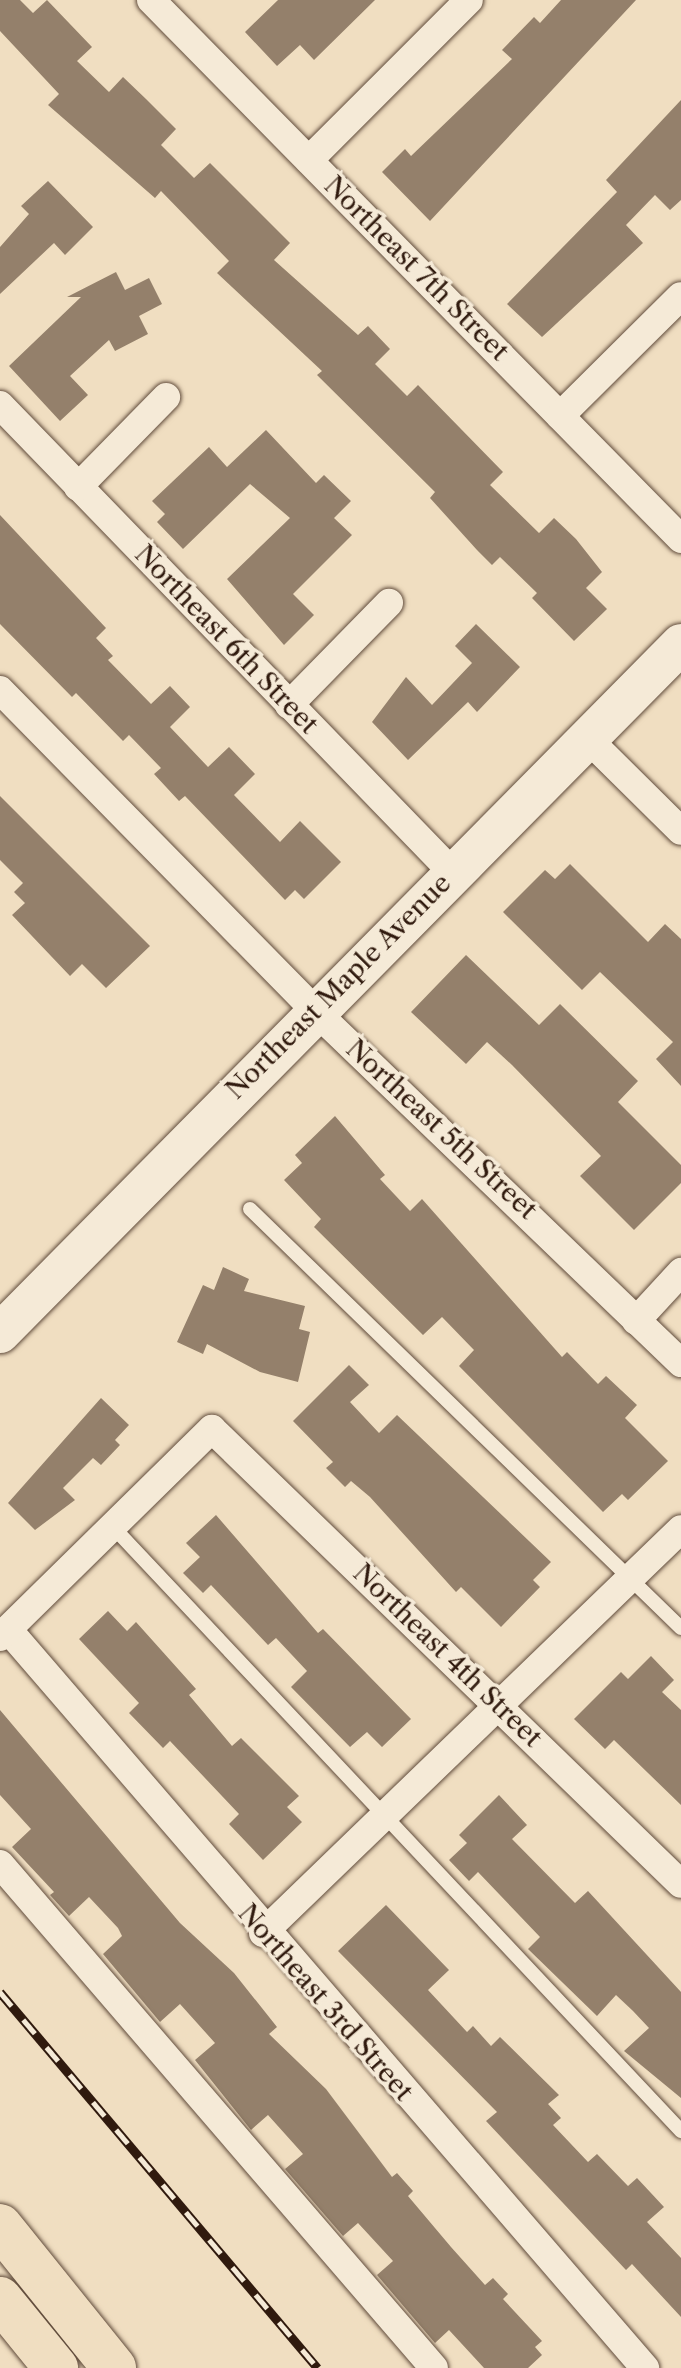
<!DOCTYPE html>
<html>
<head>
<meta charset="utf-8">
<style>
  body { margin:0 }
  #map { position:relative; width:681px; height:2368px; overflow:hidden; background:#f0dec1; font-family:"Libre Caslon Text",serif }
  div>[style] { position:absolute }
  .building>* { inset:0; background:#94806b }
  .roads { filter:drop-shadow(0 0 2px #604b3b) drop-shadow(0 0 2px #604b3b) }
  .lane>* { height:14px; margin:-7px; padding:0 7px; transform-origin:7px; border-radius:7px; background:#f5ead7 }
  .street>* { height:28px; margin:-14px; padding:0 14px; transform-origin:14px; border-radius:14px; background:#f5ead7 }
  .secondary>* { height:40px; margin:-20px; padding:0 20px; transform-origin:20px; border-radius:20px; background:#f5ead7 }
  .highway>* { height:44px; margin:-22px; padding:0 22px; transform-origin:22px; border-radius:22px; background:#f0dec1 }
  .rail>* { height:9px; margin-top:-4.5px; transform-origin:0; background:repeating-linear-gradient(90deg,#f5ead7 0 18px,#301a0e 0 36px); box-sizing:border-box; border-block:2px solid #301a0e }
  span { translate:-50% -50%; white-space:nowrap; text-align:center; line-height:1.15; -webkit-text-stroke:7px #f5ead7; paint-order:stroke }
  .street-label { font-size:26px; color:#301a0e }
</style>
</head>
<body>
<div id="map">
  <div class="building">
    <div style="clip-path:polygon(0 0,20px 0,33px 13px,47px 0,92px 47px,77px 61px,109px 92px,123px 77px,146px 99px,176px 129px,161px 145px,194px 178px,210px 163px,290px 243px,274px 260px,358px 335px,368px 326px,390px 349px,375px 364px,407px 396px,418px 385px,503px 472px,490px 485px,539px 533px,554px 518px,576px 539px,602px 572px,586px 588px,607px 609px,574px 641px,532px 598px,537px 593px,500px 557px,492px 565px,477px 550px,430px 498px,435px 492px,317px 375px,322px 371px,217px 273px,229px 261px,161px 191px,155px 198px,48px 105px,59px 94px,0 31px)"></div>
    <div style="clip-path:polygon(278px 0,375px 0,314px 60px,300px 45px,277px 66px,245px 32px)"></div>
    <div style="clip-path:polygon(561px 0,636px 0,430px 221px,382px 172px,405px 149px,411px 156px,512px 59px,502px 50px,534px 17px,540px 23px)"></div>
    <div style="clip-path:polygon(681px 100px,681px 200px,670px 210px,655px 195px,626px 225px,643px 243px,542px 337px,507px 304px,617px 192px,606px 180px)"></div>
    <div style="clip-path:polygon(48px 181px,93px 227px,65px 255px,54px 243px,0 294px,0 247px,29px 214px,21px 206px)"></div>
    <div style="clip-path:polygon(116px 272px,125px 290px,149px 278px,162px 304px,139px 316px,148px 334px,115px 351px,109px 340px,70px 376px,88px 395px,60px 421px,9px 366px,81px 297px,67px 297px)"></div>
    <div style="clip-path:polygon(266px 430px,316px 483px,324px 475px,351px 501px,334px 518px,352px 535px,293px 594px,314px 615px,284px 645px,227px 579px,290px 518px,250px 484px,183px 549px,157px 522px,165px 514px,152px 501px,209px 447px,227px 467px)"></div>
    <div style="clip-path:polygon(0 515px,106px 628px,96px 638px,113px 656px,108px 660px,151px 704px,170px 686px,190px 707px,170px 727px,208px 767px,229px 747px,255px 774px,234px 795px,280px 842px,300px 821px,341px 862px,304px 899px,295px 890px,285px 900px,185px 796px,179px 801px,154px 774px,161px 768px,129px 735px,123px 741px,76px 693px,72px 697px,0 624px)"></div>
    <div style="clip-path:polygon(476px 624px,520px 667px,477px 712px,468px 702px,408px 760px,372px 722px,406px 677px,432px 705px,472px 663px,455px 646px)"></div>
    <div style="clip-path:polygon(0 796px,150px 946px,106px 988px,82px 964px,70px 976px,12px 915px,25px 903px,14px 892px,23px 883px,0 860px)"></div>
    <div style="clip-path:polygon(570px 864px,648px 942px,665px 924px,681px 939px,681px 1086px,656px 1059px,673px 1042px,600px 972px,582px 990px,503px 912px,545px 870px,555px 879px)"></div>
    <div style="clip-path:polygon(466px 955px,539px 1025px,560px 1004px,638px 1081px,618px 1102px,681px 1165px,681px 1183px,634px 1230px,580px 1176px,601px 1156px,512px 1065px,487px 1042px,466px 1064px,411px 1012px)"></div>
    <div style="clip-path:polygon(335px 1116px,385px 1175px,380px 1179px,410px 1211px,422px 1199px,562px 1357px,567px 1352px,598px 1384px,606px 1376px,637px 1405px,625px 1418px,668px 1461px,628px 1500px,622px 1494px,603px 1512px,459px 1366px,474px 1350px,442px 1317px,423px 1335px,314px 1227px,321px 1219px,284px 1180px,302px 1163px,295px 1155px)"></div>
    <div style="clip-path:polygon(223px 1267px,249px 1279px,244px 1291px,305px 1306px,299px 1329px,310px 1332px,298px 1382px,260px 1372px,207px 1344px,203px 1354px,177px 1342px,203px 1285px,214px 1290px)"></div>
    <div style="clip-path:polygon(349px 1365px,369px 1385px,350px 1402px,379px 1433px,397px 1415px,551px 1562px,533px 1580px,540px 1587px,501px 1627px,461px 1587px,456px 1592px,370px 1497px,351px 1481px,345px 1487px,326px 1468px,333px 1462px,293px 1421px)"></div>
    <div style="clip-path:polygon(101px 1398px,129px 1425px,115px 1440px,120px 1445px,101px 1465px,93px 1458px,63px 1488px,75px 1500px,35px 1530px,8px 1503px)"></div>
    <div style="clip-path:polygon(216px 1515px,318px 1633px,323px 1629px,411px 1719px,382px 1747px,367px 1732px,350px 1747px,291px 1687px,307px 1671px,276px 1638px,268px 1645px,211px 1585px,203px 1593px,183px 1573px,200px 1557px,186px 1543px)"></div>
    <div style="clip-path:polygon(108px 1611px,127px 1631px,136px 1622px,196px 1689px,189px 1695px,232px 1746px,241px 1738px,299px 1796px,287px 1807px,302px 1822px,263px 1860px,229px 1824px,239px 1814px,170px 1741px,163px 1748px,129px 1713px,139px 1703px,79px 1639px)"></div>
    <div style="clip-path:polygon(651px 1656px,674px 1680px,662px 1692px,681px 1710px,681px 1805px,614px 1740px,605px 1749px,574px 1719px,621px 1672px,628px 1679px)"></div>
    <div style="clip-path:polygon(0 1710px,180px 1923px,234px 1973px,277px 2027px,269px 2034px,326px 2089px,392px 2177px,397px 2173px,413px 2191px,408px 2196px,451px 2247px,485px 2285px,493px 2278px,508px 2294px,503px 2299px,542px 2341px,535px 2347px,542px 2355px,528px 2368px,484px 2368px,449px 2330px,435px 2343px,377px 2275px,393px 2261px,358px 2223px,343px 2236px,285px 2169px,303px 2154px,268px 2115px,251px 2130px,195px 2060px,215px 2043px,180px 2004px,160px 2022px,103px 1954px,122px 1936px,118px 1928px,89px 1897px,69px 1916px,50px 1895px,54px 1892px,12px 1847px,31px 1829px,0 1795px)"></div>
    <div style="clip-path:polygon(499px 1795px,527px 1825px,512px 1839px,575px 1903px,588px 1891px,681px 1992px,681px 2098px,624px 2051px,649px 2028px,633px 2011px,616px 1995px,597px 2016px,528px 1949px,540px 1937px,478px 1872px,469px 1881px,449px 1860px,467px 1843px,459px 1835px)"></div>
    <div style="clip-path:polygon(386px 1905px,449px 1970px,428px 1990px,467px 2032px,473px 2026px,491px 2046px,500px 2037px,559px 2095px,548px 2104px,561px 2118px,553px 2125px,588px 2162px,597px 2154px,628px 2186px,637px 2178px,664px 2207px,647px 2222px,681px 2258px,681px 2317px,632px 2264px,626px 2270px,486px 2121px,497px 2112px,338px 1951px)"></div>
  </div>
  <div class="roads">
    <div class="lane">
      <div style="left:250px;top:1209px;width:601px;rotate:44.19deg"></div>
      <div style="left:114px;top:1528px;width:828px;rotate:46.76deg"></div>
    </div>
    <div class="street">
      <div style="left:151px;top:0;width:756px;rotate:45.48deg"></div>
      <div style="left:309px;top:160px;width:226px;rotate:-45deg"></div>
      <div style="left:0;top:405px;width:651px;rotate:45.93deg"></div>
      <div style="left:560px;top:416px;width:170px;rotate:-44.8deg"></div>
      <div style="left:78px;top:487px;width:126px;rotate:-45.6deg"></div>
      <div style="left:0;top:690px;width:450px;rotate:45.5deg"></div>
      <div style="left:315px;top:1011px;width:508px;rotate:43.88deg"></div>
      <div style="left:289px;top:705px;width:143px;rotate:-45.6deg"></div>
      <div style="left:587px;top:738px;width:132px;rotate:44.7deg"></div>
      <div style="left:636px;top:1321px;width:67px;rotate:-47.4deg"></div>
      <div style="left:11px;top:1633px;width:971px;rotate:49.22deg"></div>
      <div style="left:0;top:1637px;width:297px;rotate:-44.5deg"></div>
      <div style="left:212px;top:1429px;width:653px;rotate:44.13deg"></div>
      <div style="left:0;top:1864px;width:665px;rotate:49.27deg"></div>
      <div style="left:263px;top:1933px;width:581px;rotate:-44.02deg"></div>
    </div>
    <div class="secondary">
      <div style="left:0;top:1333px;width:969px;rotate:-45.33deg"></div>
    </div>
    <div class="highway">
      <div style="left:0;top:2226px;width:182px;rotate:51.2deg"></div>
      <div style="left:0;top:2299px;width:89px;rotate:50.9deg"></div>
    </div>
  </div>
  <div class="rail">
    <div style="left:0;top:1992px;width:492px;rotate:49.8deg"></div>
  </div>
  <div class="street-label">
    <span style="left:416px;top:269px;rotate:45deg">Northeast 7th Street</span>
    <span style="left:226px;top:640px;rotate:46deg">Northeast 6th Street</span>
    <span style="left:339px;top:987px;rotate:-45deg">Northeast Maple Avenue</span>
    <span style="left:441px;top:1130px;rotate:43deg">Northeast 5th Street</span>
    <span style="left:447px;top:1656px;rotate:44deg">Northeast 4th Street</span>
    <span style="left:325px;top:2003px;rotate:49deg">Northeast 3rd Street</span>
  </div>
</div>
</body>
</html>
